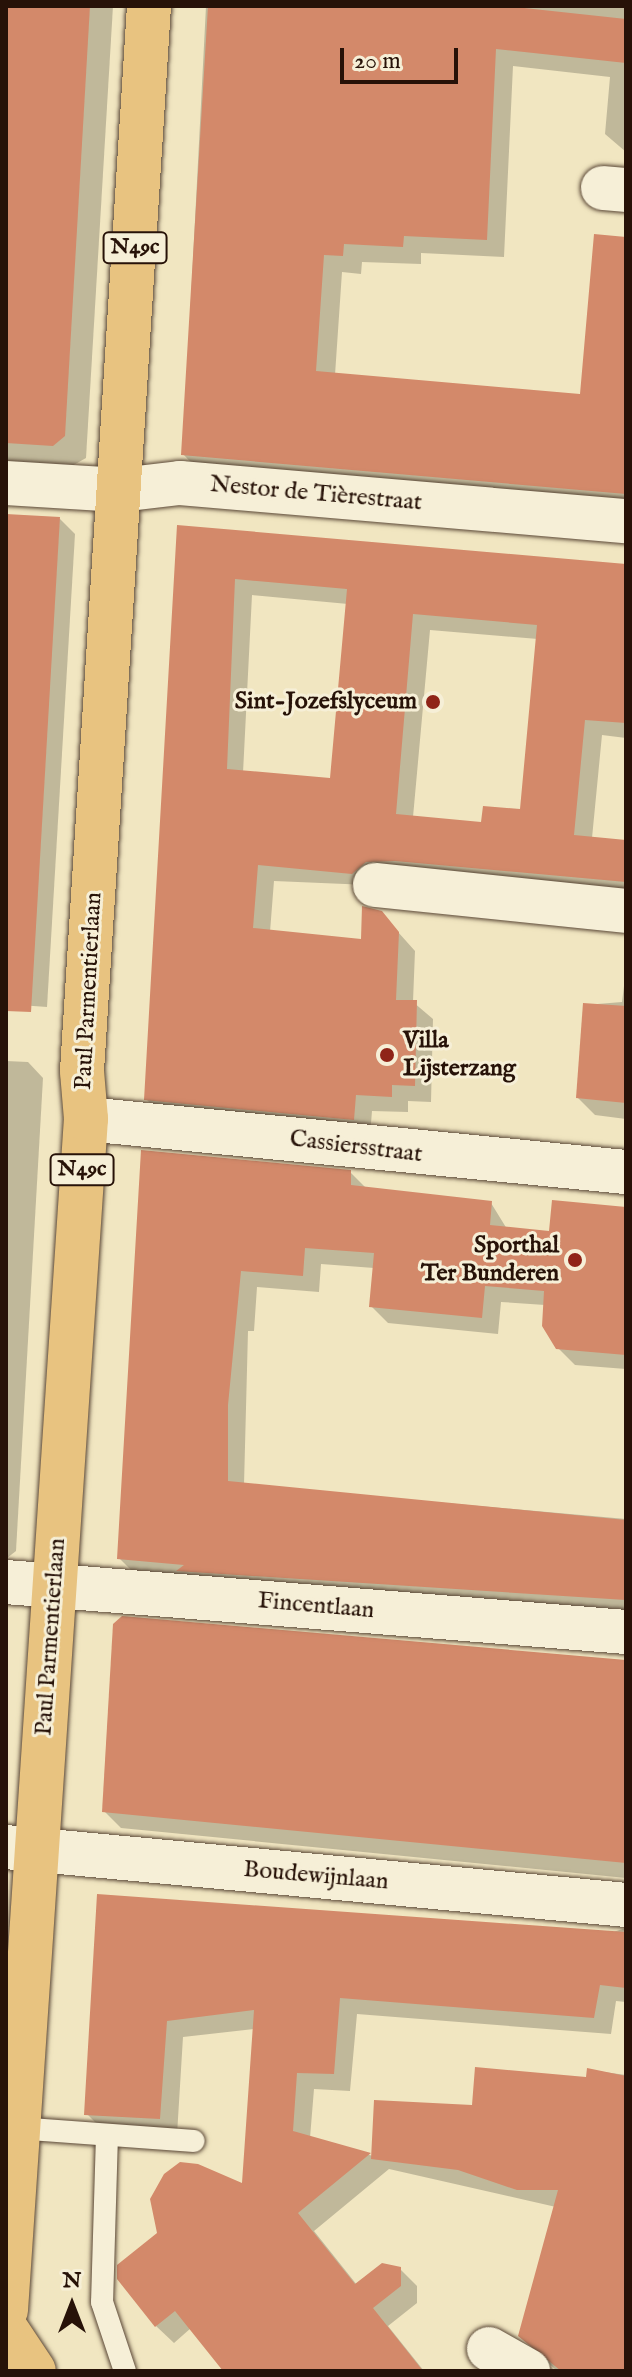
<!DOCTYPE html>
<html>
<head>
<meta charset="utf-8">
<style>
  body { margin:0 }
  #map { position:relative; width:632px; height:2377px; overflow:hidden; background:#f1e6c1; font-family:"IM FELL English",serif }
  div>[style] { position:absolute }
  .shadow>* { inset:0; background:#0003 }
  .building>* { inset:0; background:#d3896a }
  .roads { filter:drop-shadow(0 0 2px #5a4736) drop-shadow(0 0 2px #5a4736) }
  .service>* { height:22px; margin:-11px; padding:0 11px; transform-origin:11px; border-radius:11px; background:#f6efd7 }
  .minor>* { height:44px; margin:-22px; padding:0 22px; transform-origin:22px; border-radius:22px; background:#f6efd7 }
  .primary>* { height:44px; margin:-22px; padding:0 22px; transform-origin:22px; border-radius:22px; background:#e8c380 }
  .dots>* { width:22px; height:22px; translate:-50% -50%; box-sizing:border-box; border:4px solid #f6efd7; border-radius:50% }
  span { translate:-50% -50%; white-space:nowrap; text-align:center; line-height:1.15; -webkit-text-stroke:6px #f6efd7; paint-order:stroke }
  .shield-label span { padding:2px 6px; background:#f6efd7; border:2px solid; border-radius:6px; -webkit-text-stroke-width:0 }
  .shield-label { font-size:22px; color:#271208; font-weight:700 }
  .street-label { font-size:24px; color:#271208 }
  .poi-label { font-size:24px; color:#271208; font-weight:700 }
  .right { translate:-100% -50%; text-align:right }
  .left { translate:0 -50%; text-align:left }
  .frame { position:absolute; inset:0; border:8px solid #271208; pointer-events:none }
  .north { position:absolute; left:32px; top:2265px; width:80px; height:80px; -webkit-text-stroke:6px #f6efd7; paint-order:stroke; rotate:0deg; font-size:22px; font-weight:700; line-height:32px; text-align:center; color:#271208 }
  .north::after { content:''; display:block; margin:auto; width:28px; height:36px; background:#271208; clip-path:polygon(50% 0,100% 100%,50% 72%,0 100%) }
  .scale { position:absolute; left:340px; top:48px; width:118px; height:36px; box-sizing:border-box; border:4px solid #271208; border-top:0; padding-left:10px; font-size:24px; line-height:28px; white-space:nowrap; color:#271208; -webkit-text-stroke:6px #f6efd7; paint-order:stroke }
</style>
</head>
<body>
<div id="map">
  <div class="shadow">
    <div style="clip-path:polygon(6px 6px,113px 6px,86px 458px,70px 467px,6px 464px)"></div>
    <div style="clip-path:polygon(206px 6px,626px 6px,626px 152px,605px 134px,610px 77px,513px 66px,504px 257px,421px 253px,421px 264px,362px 262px,361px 274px,342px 272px,335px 375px,582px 396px,626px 239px,626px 509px,201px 473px,183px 454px)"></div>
    <div style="clip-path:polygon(6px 516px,60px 519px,75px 534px,47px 1007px,6px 1004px)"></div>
    <div style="clip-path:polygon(evenodd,179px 527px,626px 566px,626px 738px,602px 735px,592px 838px,626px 842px,626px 896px,274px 881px,270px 932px,363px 942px,381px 913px,415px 951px,413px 1002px,433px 1019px,431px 1102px,408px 1101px,408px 1112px,372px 1111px,370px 1136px,163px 1116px,146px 1099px,179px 527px,252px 595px,348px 604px,332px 781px,243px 773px,252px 595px,179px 527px,430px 630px,538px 639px,522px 811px,483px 824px,413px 817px,430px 630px)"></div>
    <div style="clip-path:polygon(626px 970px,626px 1119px,595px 1115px,578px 1098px,585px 1005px,622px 1002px)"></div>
    <div style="clip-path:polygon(6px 1061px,28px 1062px,43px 1078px,16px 1551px,7px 1558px)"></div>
    <div style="clip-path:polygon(143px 1152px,350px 1172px,366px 1188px,491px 1203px,507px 1229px,551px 1233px,626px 1209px,626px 1369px,575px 1365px,558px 1348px,545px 1305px,501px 1302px,498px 1334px,388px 1323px,371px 1306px,374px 1268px,321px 1264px,319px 1292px,257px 1287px,254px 1331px,248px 1331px,244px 1485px,626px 1519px,626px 1615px,136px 1575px,119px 1558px)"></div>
    <div style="clip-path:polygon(626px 1663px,626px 1878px,121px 1828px,104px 1811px)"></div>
    <div style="clip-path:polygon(99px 1897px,610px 1933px,626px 1928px,626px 2002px,616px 2001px,611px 2034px,357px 2014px,350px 2091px,314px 2089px,310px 2138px,373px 2156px,474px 2107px,588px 2079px,589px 2070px,626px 2075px,626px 2371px,557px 2371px,520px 2336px,556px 2207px,389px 2169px,314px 2231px,357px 2285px,400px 2269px,417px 2286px,417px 2303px,388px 2326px,424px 2371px,225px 2371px,191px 2328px,174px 2343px,156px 2326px,244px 2186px,254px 2029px,183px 2037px,177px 2135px,104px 2131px,87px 2114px)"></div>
  </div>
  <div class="building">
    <div style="clip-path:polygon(6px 6px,90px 6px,65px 436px,53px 446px,6px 443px)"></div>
    <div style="clip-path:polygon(208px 6px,506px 6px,626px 19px,626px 63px,496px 49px,487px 240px,404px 236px,403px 247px,344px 244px,343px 256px,324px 255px,316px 371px,580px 394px,594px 234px,626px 237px,626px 494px,181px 455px)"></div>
    <div style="clip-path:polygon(6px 514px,60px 517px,31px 1012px,6px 1011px)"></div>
    <div style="clip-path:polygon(evenodd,177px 525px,626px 564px,626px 723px,585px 720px,574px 835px,626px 840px,626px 882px,395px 861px,366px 862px,352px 874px,258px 865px,253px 928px,361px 939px,362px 906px,382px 911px,399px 932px,396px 1000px,417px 1000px,415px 1086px,392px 1085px,392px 1097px,356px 1095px,354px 1120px,144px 1100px,177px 525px,235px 579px,347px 589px,330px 778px,227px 769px,235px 579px,177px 525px,413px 614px,537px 625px,520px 809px,483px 806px,481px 822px,396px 814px,413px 614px)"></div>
    <div style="clip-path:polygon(583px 1003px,626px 1006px,626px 1103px,576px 1098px)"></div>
    <div style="clip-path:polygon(141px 1150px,351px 1170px,351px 1185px,492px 1201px,490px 1225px,549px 1231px,552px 1200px,626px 1207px,626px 1355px,556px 1349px,542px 1326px,544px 1291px,485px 1286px,482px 1318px,369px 1307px,374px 1253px,305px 1248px,303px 1276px,241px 1271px,228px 1405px,228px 1481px,626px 1520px,626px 1600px,176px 1571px,184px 1565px,117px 1559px)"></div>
    <div style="clip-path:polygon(122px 1616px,626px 1660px,626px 1863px,102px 1812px,113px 1624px)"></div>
    <div style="clip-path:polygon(97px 1894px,626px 1932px,626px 1988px,600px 1985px,594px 2018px,340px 1998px,334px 2074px,297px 2073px,293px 2131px,371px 2153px,298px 2213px,355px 2284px,382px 2263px,401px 2267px,401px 2286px,373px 2308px,423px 2371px,223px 2371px,175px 2311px,155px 2327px,117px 2279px,117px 2265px,157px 2233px,150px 2199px,164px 2174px,180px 2162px,198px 2164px,242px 2183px,254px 2010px,167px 2021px,160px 2119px,84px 2115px)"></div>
    <div style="clip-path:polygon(475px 2067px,586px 2077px,587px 2068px,626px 2076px,626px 2371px,561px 2371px,518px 2336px,558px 2190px,517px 2190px,458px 2170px,371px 2159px,374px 2100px,472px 2105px)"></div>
  </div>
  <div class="roads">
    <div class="service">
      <div style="left:17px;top:2128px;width:177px;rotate:4.2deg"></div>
      <div style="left:107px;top:2135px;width:167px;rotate:91.7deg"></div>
      <div style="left:102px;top:2302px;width:73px;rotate:71.6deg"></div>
    </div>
    <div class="minor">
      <div style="left:603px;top:188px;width:23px;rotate:5deg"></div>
      <div style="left:6px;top:483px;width:114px;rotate:3.5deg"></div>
      <div style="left:120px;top:490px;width:60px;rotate:-6.7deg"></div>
      <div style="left:180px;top:483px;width:448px;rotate:4.9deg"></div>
      <div style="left:375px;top:885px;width:252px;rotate:5.9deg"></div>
      <div style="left:86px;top:1119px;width:543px;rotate:5.61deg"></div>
      <div style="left:6px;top:1582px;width:622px;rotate:4.61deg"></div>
      <div style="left:6px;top:1847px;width:623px;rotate:5.34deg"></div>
      <div style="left:489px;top:2349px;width:45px;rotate:29.4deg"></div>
    </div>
    <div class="primary">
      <div style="left:6px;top:2310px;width:1194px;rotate:-86.16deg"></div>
      <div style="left:86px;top:1119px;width:48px;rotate:-94.8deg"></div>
      <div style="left:82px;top:1071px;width:1067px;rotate:-86.4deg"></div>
      <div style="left:6px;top:2329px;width:50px;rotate:56.3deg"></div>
    </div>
  </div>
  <div class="dots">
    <div style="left:433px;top:702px;background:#8f2418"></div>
    <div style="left:387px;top:1055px;background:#8f2418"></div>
    <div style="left:575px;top:1260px;background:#8f2418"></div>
  </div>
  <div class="shield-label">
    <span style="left:135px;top:248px">N49c</span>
    <span style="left:82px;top:1170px">N49c</span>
  </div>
  <div class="street-label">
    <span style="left:316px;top:494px;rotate:5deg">Nestor de Tièrestraat</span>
    <span style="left:89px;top:991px;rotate:-87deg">Paul Parmentierlaan</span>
    <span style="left:356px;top:1147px;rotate:7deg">Cassiersstraat</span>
    <span style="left:316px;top:1606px;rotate:5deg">Fincentlaan</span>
    <span style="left:51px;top:1637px;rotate:-86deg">Paul Parmentierlaan</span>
    <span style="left:316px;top:1876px;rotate:5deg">Boudewijnlaan</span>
  </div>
  <div class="poi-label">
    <span class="right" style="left:417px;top:702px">Sint-Jozefslyceum</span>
    <span class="left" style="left:403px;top:1055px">Villa<br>Lijsterzang</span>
    <span class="right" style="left:559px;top:1260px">Sporthal<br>Ter Bunderen</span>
  </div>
  <div class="frame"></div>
  <div class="north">N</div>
  <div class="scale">20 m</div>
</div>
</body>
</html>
